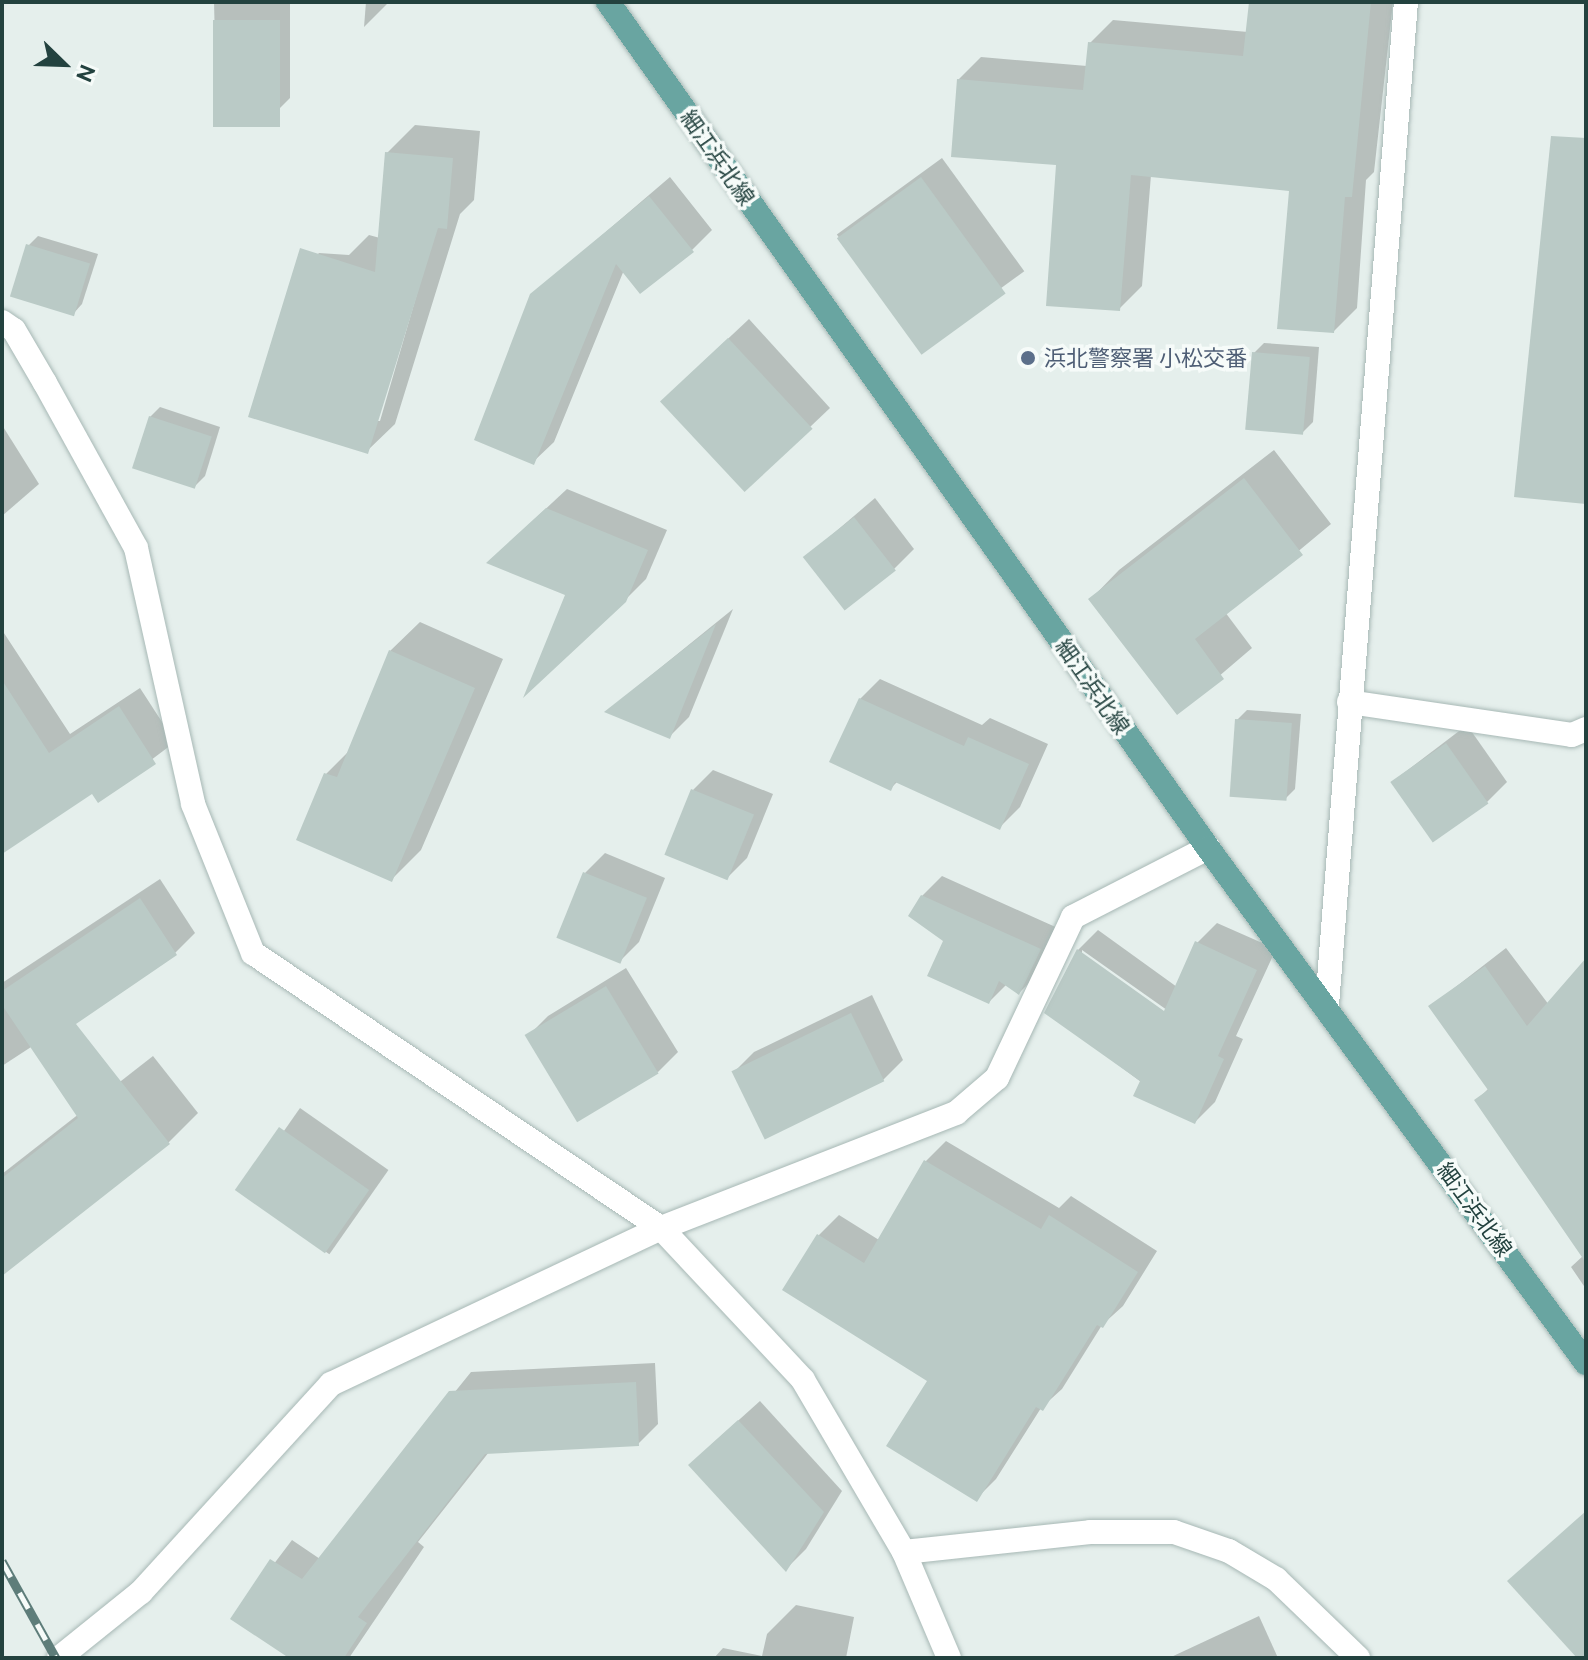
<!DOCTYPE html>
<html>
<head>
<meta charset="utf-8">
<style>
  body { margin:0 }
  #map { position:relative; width:1588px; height:1660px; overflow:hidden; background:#e5efec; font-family:Ubuntu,"Noto Sans JP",sans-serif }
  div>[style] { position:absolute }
  .shadow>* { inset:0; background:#0003; transform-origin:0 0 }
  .building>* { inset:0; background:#bacac6; transform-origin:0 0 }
  .roads { filter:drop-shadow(0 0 2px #a7b8b5) drop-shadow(0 0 2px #a7b8b5) }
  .minor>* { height:24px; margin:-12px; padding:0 12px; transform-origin:12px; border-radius:12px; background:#fff }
  .major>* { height:24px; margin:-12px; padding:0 12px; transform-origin:12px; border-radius:12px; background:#69a5a1 }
  .rail>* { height:9px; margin-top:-4.5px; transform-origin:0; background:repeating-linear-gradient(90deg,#f6fbf9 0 18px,#5e7d7a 0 36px); box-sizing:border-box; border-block:2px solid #5e7d7a }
  .dots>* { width:22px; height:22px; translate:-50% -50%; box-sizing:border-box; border:4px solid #f6fbf9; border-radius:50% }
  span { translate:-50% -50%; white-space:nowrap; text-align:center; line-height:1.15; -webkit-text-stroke:7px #f6fbf9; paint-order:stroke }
  .street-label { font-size:22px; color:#23423f }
  .service-label { font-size:22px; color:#4e5e75 }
  .left { translate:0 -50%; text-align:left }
  .frame { position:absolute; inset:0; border:4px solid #23423f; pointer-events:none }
  .north { position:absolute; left:24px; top:24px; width:80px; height:80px; -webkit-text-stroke:6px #f6fbf9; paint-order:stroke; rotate:113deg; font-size:22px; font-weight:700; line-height:32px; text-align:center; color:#23423f }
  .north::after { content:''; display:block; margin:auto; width:28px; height:36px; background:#23423f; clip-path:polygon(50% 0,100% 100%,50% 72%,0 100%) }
</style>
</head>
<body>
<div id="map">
  <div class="shadow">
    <div style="clip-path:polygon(214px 2px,290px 2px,290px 98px,272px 116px,217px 124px)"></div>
    <div style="clip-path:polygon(366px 2px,389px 2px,364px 27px)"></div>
    <div style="clip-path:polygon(1251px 2px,1393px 2px,1374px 172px,1366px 180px,1357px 308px,1334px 331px,1291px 189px,1151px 175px,1142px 286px,1119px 309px,1058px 163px,958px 80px,981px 57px,1087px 66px,1090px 43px,1113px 20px,1248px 32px)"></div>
    <div style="clip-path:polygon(evenodd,415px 125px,480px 131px,474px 200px,460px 214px,395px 424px,367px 451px,292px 281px,319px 253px,349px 255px,369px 235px,380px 238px,387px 153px,415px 125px,439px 218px,380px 421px,376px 421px,439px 218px)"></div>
    <div style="left:942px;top:158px;width:140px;height:130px;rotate:54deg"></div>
    <div style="clip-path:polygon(670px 177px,712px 230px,692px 250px,624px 270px,554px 442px,533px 462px,531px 296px)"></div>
    <div style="clip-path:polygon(38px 236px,98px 254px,82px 304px,73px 314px,28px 246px)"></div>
    <div style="clip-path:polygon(749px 319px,830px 408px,810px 427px,683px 381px)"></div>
    <div style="clip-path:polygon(1264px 343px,1319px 347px,1313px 422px,1303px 432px,1254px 353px)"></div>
    <div style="clip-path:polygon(160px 407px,220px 427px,205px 476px,195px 486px,150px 417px)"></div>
    <div style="clip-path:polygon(2px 425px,39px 484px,2px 516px)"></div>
    <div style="clip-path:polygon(1274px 450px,1331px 524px,1225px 612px,1252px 648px,1177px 712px,1091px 599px,1119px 570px)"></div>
    <div style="clip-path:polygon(567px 489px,667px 530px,646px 579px,625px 600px,567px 594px,509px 543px)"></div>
    <div style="clip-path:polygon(875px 498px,914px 549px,894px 569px,806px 557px)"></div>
    <div style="clip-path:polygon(733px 609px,689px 717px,669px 737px,607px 711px)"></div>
    <div style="clip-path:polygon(420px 622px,503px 659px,421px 850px,392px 879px,326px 774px,351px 749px,390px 651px)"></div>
    <div style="clip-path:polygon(2px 630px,70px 734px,140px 688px,175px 742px,98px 800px,92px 791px,2px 833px)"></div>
    <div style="clip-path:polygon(880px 679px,982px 725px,990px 718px,1048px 744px,1020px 807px,1000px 827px,898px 781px,891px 788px,860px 699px)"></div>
    <div style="clip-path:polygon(1247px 710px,1301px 714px,1295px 789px,1285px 799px,1237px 720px)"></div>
    <div style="clip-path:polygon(1467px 725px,1507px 782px,1487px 802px,1392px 782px)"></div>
    <div style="clip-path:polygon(713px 770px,773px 794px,747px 858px,727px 878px,693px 790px)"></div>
    <div style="clip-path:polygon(605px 853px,665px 878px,639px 942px,619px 962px,585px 873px)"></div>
    <div style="clip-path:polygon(942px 876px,1060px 929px,1039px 973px,1019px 993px,1007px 984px,989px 1002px,922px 896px)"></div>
    <div style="clip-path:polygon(160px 879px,195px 933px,175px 953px,2px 1066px,2px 983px)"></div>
    <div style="clip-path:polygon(evenodd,1217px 923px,1276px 949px,1236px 1036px,1243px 1039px,1215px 1102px,1195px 1122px,1047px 1012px,1078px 950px,1098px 930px,1177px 987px,1197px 943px,1217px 923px,1082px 950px,1174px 1015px,1171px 1019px,1082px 955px,1082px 950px)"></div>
    <div style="clip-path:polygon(1506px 948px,1586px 1054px,1586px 1114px,1477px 1100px,1489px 1088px,1431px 1006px)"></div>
    <div style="clip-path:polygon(626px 968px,678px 1052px,658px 1072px,528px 1036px,548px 1016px)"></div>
    <div style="clip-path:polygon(872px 995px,903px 1060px,883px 1080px,734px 1072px,754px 1052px)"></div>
    <div style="clip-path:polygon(153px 1056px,198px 1113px,169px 1142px,2px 1273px,2px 1174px)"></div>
    <div style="left:300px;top:1108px;width:108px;height:103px;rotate:35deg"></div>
    <div style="clip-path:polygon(946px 1141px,1059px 1208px,1071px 1196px,1157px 1251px,1123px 1306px,1102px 1325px,1062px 1389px,1041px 1408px,996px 1479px,976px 1499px,930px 1380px,785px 1290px,819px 1235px,839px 1215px,879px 1240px,926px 1161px)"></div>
    <div style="clip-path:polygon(1586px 1174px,1586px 1289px,1571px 1267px,1584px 1255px)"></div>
    <div style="clip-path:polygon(655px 1363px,658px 1424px,638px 1444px,489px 1452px,418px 1542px,424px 1547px,349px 1658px,285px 1658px,288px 1655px,233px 1618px,292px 1540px,320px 1559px,471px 1372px)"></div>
    <div style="clip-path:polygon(760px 1401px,842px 1491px,806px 1549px,786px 1569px,711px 1445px)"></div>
    <div style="clip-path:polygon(796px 1605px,854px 1617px,846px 1658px,714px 1658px,723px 1648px,762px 1656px,767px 1634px)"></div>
    <div style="clip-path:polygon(1259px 1616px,1278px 1658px,1169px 1658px)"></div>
  </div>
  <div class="building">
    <div style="clip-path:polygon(1249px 2px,1371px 2px,1352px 197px,1345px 197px,1334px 333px,1277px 329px,1289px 191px,1131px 175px,1120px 311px,1046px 306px,1056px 165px,951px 157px,957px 79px,1083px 90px,1088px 42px,1243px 56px)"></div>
    <div style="left:213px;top:20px;width:67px;height:107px"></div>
    <div style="clip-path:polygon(1551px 136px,1586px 138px,1586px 504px,1514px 497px)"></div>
    <div style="clip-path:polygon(385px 152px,453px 158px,447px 229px,438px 228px,368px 454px,248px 417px,300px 248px,375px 272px)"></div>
    <div style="left:921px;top:177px;width:144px;height:104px;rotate:54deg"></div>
    <div style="clip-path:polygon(649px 196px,694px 252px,640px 294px,616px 264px,534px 465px,474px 440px,530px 294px)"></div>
    <div style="left:26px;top:244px;width:67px;height:55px;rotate:17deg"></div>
    <div style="left:728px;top:338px;width:124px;height:93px;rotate:47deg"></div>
    <div style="left:1252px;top:352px;width:58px;height:78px;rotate:5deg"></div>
    <div style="left:149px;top:416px;width:66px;height:55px;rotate:18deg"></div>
    <div style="clip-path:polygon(1244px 478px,1303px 555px,1195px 639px,1224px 679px,1177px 715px,1088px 599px)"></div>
    <div style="clip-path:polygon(546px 508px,648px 550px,626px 602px,523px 698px,565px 595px,486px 563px)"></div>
    <div style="left:854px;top:517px;width:68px;height:65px;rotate:52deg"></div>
    <div style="clip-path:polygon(716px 624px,670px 739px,604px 712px)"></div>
    <div style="clip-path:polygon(389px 650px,475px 688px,392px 882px,296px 840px,324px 773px,337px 777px)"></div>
    <div style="clip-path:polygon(2px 680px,49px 753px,119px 706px,156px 764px,98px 803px,92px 794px,2px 854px)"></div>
    <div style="clip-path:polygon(859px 698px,964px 746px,968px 737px,1029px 764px,1000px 830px,895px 782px,891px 791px,829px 762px)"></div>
    <div style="left:1235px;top:719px;width:57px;height:78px;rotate:4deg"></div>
    <div style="left:1446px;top:743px;width:74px;height:68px;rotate:55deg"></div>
    <div style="left:691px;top:789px;width:68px;height:71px;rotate:22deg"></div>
    <div style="left:583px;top:872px;width:69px;height:71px;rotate:22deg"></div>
    <div style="clip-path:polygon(921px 895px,1041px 949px,1019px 995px,999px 981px,989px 1004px,927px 976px,943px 941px,908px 916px)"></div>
    <div style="clip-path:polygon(140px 898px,177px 955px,76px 1024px,170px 1144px,2px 1276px,2px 1178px,78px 1118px,2px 1005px,2px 991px)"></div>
    <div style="clip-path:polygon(1195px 941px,1257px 970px,1218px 1056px,1224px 1059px,1195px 1124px,1133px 1096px,1140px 1081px,1044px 1013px,1077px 949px,1164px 1011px)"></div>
    <div style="clip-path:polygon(1586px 958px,1586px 1263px,1474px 1100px,1488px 1090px,1428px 1006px,1485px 966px,1527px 1026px)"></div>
    <div style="left:606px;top:986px;width:102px;height:95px;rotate:59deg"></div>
    <div style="left:851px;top:1013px;width:76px;height:133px;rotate:64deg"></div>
    <div style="left:279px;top:1127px;width:110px;height:77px;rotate:35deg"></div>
    <div style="clip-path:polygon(924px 1160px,1041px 1229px,1049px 1215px,1138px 1272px,1103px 1328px,1097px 1325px,1043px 1411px,1036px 1407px,977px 1502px,886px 1446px,927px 1381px,782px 1290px,817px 1234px,864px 1263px)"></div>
    <div style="clip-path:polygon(636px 1382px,639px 1446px,485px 1454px,358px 1617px,367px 1623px,344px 1658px,289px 1658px,230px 1619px,270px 1559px,302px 1579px,449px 1391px)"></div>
    <div style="clip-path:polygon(738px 1420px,824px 1512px,786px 1572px,688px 1465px)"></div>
    <div style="clip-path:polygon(1586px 1511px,1586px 1658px,1577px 1658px,1507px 1581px)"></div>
  </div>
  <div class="roads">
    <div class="minor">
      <div style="left:2px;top:322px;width:14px;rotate:34deg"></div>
      <div style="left:14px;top:330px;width:61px;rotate:59.7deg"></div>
      <div style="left:45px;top:383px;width:188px;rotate:61.1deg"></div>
      <div style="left:136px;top:548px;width:262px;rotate:77.4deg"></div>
      <div style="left:193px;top:804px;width:161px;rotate:68.1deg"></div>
      <div style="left:253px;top:953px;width:492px;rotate:34deg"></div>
      <div style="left:661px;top:1228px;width:208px;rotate:46.9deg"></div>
      <div style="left:803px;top:1380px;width:199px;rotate:59.6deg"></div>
      <div style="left:904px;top:1552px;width:115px;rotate:67deg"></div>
      <div style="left:1349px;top:702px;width:225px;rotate:8.4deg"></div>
      <div style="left:1572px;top:735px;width:15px;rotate:-23deg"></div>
      <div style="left:1327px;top:1005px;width:1006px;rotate:-85.5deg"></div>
      <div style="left:904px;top:1552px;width:187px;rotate:-6.1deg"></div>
      <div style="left:1090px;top:1532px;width:84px"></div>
      <div style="left:1174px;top:1532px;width:58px;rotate:19.1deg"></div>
      <div style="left:1229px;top:1551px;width:55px;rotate:30.8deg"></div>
      <div style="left:1276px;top:1579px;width:114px;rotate:43.9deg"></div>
      <div style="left:59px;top:1658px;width:105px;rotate:-38.8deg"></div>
      <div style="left:141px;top:1592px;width:282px;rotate:-47.6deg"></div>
      <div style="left:331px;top:1384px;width:365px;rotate:-25.3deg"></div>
      <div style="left:661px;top:1228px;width:317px;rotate:-21.3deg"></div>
      <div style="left:956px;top:1113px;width:54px;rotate:-40.5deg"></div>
      <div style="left:997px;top:1078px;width:178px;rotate:-64.7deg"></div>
      <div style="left:1073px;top:917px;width:152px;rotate:-27.1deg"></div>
    </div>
    <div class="major">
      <div style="left:608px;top:2px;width:1037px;rotate:54.65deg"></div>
      <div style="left:1208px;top:848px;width:639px;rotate:53.72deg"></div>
    </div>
  </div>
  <div class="rail">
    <div style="left:2px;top:1561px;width:111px;rotate:60.9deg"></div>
  </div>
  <div class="dots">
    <div style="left:1028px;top:358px;background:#5c6f8a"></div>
  </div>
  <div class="street-label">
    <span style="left:718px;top:157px;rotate:55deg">細江浜北線</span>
    <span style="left:1093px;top:686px;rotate:55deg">細江浜北線</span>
    <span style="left:1475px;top:1209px;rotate:54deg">細江浜北線</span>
  </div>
  <div class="service-label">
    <span class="left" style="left:1044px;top:358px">浜北警察署 小松交番</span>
  </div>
  <div class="frame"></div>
  <div class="north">N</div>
</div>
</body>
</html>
